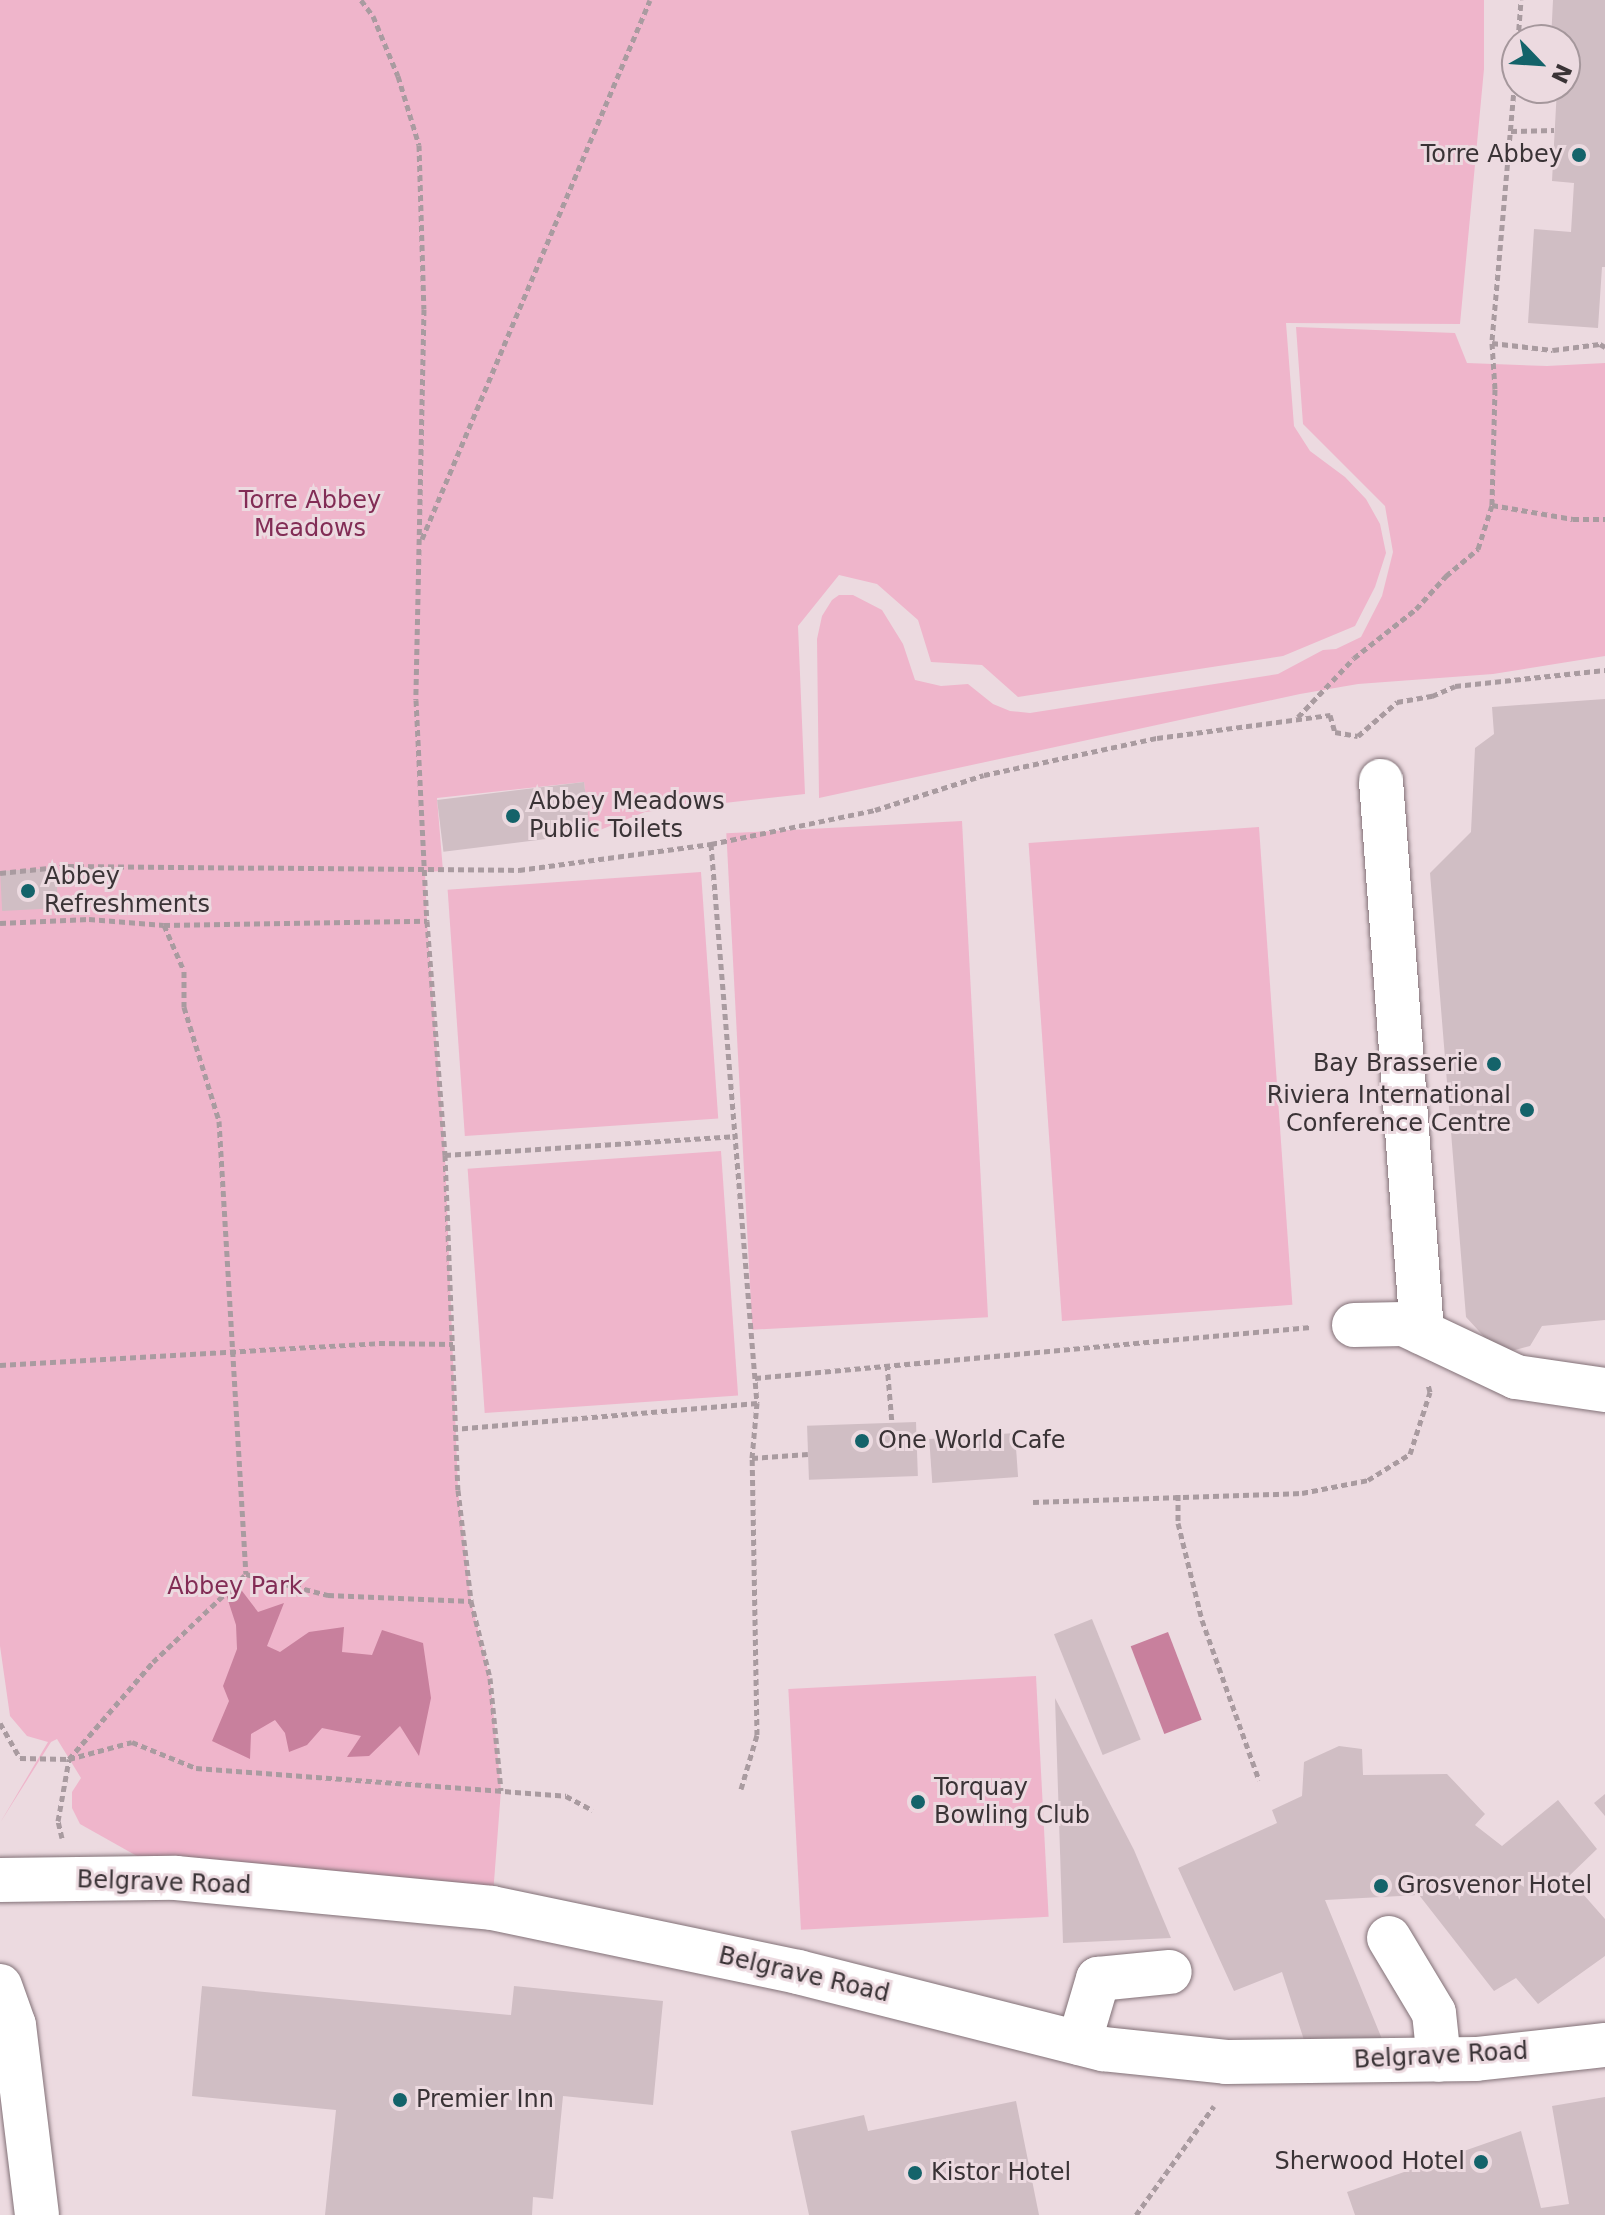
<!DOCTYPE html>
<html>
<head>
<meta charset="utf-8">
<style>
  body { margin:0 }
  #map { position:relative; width:1605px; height:2215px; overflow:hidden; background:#ecdae0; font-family:"DejaVu Sans",sans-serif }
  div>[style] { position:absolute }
  .green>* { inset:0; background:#efb5cb; transform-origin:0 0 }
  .water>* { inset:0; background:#c8809d; transform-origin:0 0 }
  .building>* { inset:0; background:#d0bec4; transform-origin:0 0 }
  .path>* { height:5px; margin-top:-2.5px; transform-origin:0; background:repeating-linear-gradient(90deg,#a99ba0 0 6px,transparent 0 10px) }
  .roads { filter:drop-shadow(0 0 2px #827177) drop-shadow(0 0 2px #827177) }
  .minor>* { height:44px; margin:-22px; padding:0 22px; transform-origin:22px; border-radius:22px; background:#fff }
  .dots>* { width:22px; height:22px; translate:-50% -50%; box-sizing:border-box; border:4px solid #ecdae0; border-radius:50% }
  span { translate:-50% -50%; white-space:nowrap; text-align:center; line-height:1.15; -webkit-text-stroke:6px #ecdae0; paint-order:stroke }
  .poi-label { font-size:24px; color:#3a3336 }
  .right { translate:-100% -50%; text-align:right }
  .left { translate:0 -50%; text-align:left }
  .park-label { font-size:24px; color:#822c55 }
  .street-label { font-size:24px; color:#3a3336 }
  .north { position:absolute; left:1501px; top:24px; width:80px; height:80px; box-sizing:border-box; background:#ecdae0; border:2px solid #a5979c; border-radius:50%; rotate:115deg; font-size:22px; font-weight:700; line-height:32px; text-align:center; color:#3a3336 }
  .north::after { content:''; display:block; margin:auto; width:28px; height:36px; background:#14636a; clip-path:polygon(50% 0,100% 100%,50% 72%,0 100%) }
</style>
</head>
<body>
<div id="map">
  <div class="green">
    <div style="clip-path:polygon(0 0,1484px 0,1484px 69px,1460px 324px,1286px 323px,1294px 426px,1310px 451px,1345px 477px,1366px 499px,1380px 524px,1386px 553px,1375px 587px,1355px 626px,1283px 656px,1018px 697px,982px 665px,931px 662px,918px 620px,877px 584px,839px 575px,798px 626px,805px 794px,645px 812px,590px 834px,584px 782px,437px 798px,443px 871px,425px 872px,427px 921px,445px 1155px,458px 1490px,471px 1601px,490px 1678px,501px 1790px,492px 1908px,176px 1878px,80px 1824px,72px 1808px,72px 1792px,81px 1778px,57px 1739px,51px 1742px,0 1823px,48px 1742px,27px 1736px,10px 1716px,0 1646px)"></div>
    <div style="clip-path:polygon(1296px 327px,1455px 333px,1467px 363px,1547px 366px,1605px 363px,1605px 656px,1493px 674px,1358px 684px,1300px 694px,819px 798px,817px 639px,822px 616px,832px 600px,839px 595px,853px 595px,882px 610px,903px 644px,915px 680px,941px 686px,968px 684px,993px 704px,1010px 711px,1030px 713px,1278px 674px,1323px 650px,1336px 649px,1361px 637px,1382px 596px,1393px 552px,1385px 506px,1303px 424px)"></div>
    <div style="left:962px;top:821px;width:497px;height:236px;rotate:87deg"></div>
    <div style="left:1259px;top:827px;width:479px;height:231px;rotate:86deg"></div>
    <div style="left:701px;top:872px;width:247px;height:254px;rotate:86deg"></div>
    <div style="left:721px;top:1151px;width:245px;height:254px;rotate:86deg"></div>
    <div style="left:1036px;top:1676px;width:241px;height:248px;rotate:87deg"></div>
  </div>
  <div class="water">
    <div style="clip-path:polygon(239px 1587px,258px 1612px,284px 1603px,267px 1646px,280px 1652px,309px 1632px,344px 1627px,342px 1652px,372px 1655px,382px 1630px,423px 1643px,431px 1698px,419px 1756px,400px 1726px,369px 1756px,347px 1757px,361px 1736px,322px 1728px,307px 1745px,289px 1752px,285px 1733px,275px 1720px,251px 1734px,250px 1759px,212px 1741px,229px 1701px,223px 1686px,237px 1649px,236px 1625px,224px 1588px)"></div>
    <div style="left:1168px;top:1632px;width:94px;height:40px;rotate:69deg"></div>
  </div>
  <div class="building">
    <div style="clip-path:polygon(1553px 0,1605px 0,1605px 267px,1602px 267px,1598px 328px,1528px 323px,1534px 229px,1571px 232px,1574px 183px,1552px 181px,1557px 88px,1565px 88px,1565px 40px,1551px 40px)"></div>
    <div style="clip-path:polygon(1605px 699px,1605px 1320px,1542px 1326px,1530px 1346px,1500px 1354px,1466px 1317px,1430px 873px,1471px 832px,1475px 748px,1494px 734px,1492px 707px)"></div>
    <div style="left:584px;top:782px;width:52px;height:148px;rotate:83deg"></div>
    <div style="left:56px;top:868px;width:40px;height:56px;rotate:87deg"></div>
    <div style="left:916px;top:1422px;width:54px;height:109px;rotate:88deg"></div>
    <div style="left:1015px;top:1433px;width:44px;height:86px;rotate:86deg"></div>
    <div style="left:1092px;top:1619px;width:130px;height:41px;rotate:68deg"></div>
    <div style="clip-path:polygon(1055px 1698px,1134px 1850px,1171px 1938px,1063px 1943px)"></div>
    <div style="clip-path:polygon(1339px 1746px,1362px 1749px,1363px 1775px,1447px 1774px,1485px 1814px,1475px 1825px,1502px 1846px,1558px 1800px,1597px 1849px,1568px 1877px,1605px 1919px,1605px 1956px,1538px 2004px,1516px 1978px,1494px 1991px,1419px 1895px,1325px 1900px,1382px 2039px,1304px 2040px,1282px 1972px,1234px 1991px,1178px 1868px,1277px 1823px,1272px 1810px,1302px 1796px,1304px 1762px)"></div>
    <div style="clip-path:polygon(1605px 1794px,1605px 1816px,1594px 1803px)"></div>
    <div style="clip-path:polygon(202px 1986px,511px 2015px,514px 1986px,663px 2001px,653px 2105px,563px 2096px,553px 2199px,533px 2197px,532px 2215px,325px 2215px,336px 2110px,192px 2096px)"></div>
    <div style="clip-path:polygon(1605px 2097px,1605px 2215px,1355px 2215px,1347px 2192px,1521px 2131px,1541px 2208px,1569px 2204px,1552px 2106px)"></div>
    <div style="clip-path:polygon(1016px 2101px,1039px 2215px,809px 2215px,791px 2131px,864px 2115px,868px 2131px)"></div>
  </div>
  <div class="path">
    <div style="left:361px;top:0;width:20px;rotate:53deg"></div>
    <div style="left:373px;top:16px;width:65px;rotate:67.4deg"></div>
    <div style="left:398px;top:76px;width:72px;rotate:73.1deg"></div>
    <div style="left:419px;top:145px;width:164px;rotate:88.3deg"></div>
    <div style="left:424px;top:309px;width:391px;rotate:91.2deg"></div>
    <div style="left:416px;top:700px;width:221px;rotate:87.2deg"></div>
    <div style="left:427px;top:921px;width:235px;rotate:85.6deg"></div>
    <div style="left:445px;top:1155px;width:335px;rotate:87.8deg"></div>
    <div style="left:458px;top:1490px;width:112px;rotate:83.3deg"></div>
    <div style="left:471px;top:1601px;width:79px;rotate:76.1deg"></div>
    <div style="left:490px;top:1678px;width:113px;rotate:84.4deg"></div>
    <div style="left:1518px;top:40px;width:40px;rotate:-85.7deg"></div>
    <div style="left:1517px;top:55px;width:289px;rotate:95deg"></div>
    <div style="left:1492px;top:343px;width:61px;rotate:6.5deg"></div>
    <div style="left:1553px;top:350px;width:47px;rotate:-7.3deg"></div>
    <div style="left:1600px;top:344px;width:6px;rotate:31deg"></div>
    <div style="left:1511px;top:131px;width:43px;rotate:-1.3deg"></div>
    <div style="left:1492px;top:343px;width:46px;rotate:86.3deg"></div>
    <div style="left:1495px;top:389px;width:116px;rotate:91.5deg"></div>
    <div style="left:422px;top:539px;width:585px;rotate:-67.07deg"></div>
    <div style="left:1298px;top:717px;width:81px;rotate:-46.5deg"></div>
    <div style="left:1354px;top:658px;width:79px;rotate:-38.3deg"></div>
    <div style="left:1416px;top:609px;width:45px;rotate:-47.7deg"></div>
    <div style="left:1446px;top:576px;width:42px;rotate:-40.2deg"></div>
    <div style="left:1478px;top:549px;width:46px;rotate:-72.3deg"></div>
    <div style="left:1492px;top:505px;width:82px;rotate:9.8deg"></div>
    <div style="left:1573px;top:519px;width:32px"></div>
    <div style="left:711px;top:844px;width:167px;rotate:-11.7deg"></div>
    <div style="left:875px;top:810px;width:114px;rotate:-17.8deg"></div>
    <div style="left:984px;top:775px;width:177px;rotate:-12.1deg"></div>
    <div style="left:1157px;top:738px;width:175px;rotate:-7.6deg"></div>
    <div style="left:1330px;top:715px;width:18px;rotate:74deg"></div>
    <div style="left:1335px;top:732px;width:23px;rotate:10deg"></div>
    <div style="left:1358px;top:736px;width:52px;rotate:-41.1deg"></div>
    <div style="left:1397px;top:702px;width:36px;rotate:-10deg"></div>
    <div style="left:1432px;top:696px;width:25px;rotate:-23deg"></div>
    <div style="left:1455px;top:686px;width:151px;rotate:-6.1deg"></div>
    <div style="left:0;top:873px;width:68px;rotate:-5.9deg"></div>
    <div style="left:68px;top:866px;width:451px;rotate:0.5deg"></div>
    <div style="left:519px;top:870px;width:194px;rotate:-7.7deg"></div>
    <div style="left:711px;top:844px;width:561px;rotate:85.3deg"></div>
    <div style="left:757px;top:1403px;width:304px;rotate:175.1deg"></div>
    <div style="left:0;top:923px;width:89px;rotate:-2.6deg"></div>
    <div style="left:89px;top:919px;width:75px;rotate:4.6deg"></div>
    <div style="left:164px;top:925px;width:50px;rotate:66.5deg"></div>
    <div style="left:184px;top:971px;width:36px;rotate:90deg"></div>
    <div style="left:184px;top:1007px;width:119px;rotate:72.9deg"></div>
    <div style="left:219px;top:1121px;width:454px;rotate:86.6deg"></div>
    <div style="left:164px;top:925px;width:263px;rotate:-0.9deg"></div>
    <div style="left:445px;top:1155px;width:293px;rotate:-3.7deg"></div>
    <div style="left:887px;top:1364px;width:59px;rotate:85.2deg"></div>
    <div style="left:0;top:1365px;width:380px;rotate:-3.3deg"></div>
    <div style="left:379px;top:1343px;width:74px;rotate:0.8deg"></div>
    <div style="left:755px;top:1378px;width:558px;rotate:-5.24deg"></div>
    <div style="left:752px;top:1458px;width:56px;rotate:-4.1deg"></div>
    <div style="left:1178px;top:1494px;width:29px;rotate:90deg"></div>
    <div style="left:1178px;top:1523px;width:100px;rotate:76.1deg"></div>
    <div style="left:1202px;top:1620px;width:170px;rotate:70.4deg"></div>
    <div style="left:1033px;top:1502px;width:269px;rotate:-1.9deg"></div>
    <div style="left:1302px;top:1493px;width:67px;rotate:-11.1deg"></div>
    <div style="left:1368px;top:1480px;width:49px;rotate:-31.8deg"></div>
    <div style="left:1410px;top:1454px;width:65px;rotate:-72.1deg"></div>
    <div style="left:1430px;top:1392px;width:8px;rotate:-104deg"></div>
    <div style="left:0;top:1723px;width:40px;rotate:60.3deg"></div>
    <div style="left:20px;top:1758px;width:49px;rotate:1.2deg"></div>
    <div style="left:69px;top:1759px;width:128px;rotate:-49.1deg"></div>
    <div style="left:153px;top:1662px;width:128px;rotate:-43.4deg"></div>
    <div style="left:246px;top:1574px;width:85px;rotate:14.4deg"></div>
    <div style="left:328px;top:1595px;width:143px;rotate:2.4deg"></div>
    <div style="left:741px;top:1789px;width:56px;rotate:-73.5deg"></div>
    <div style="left:757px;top:1735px;width:277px;rotate:-91deg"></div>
    <div style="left:752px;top:1458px;width:55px;rotate:-84.8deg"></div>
    <div style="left:62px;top:1838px;width:17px;rotate:-103deg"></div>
    <div style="left:58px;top:1821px;width:63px;rotate:-79.9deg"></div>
    <div style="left:69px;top:1759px;width:65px;rotate:-15.1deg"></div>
    <div style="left:132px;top:1742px;width:69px;rotate:22.1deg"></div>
    <div style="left:196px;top:1768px;width:371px;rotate:4.3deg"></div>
    <div style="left:566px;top:1796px;width:30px;rotate:28deg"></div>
    <div style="left:1136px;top:2215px;width:134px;rotate:-54.4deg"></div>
  </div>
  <div class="roads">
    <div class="minor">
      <div style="left:1381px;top:781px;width:553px;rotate:85.74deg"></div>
      <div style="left:1354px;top:1325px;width:50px;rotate:-1.1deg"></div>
      <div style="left:1404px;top:1324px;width:124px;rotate:25.3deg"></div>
      <div style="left:1516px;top:1377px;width:90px;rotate:8.3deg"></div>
      <div style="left:0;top:1880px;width:176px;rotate:-0.7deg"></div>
      <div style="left:176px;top:1878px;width:317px;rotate:5.4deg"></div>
      <div style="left:492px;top:1908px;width:313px;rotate:11.8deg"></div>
      <div style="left:798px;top:1972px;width:315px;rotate:14.2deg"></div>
      <div style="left:1103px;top:2049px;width:124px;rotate:6deg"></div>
      <div style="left:1226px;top:2062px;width:250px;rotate:-0.7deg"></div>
      <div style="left:1476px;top:2059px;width:130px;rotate:-6.2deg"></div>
      <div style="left:1389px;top:1938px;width:87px;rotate:59deg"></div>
      <div style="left:1434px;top:2013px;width:47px;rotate:83.9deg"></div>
      <div style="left:0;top:1986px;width:41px;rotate:70.3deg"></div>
      <div style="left:14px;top:2025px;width:191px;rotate:83.1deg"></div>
      <div style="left:1079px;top:2043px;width:67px;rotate:-73.5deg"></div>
      <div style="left:1098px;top:1979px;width:72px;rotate:-5.6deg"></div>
    </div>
  </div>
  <div class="dots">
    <div style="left:1579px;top:155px;background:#14636a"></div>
    <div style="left:513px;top:816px;background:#14636a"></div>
    <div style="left:28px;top:891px;background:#14636a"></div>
    <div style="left:1494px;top:1064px;background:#14636a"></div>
    <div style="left:1527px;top:1110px;background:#14636a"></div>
    <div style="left:862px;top:1441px;background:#14636a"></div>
    <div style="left:918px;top:1802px;background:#14636a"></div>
    <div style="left:1381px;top:1886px;background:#14636a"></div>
    <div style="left:400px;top:2100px;background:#14636a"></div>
    <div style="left:1481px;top:2162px;background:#14636a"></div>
    <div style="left:915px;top:2173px;background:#14636a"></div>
  </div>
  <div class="poi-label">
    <span class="right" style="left:1563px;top:155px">Torre Abbey</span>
    <span class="left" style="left:529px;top:816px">Abbey Meadows<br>Public Toilets</span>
    <span class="left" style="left:44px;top:891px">Abbey<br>Refreshments</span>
    <span class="right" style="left:1478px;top:1064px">Bay Brasserie</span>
    <span class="right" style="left:1511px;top:1110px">Riviera International<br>Conference Centre</span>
    <span class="left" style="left:878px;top:1441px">One World Cafe</span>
    <span class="left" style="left:934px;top:1802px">Torquay<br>Bowling Club</span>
    <span class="left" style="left:1397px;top:1886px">Grosvenor Hotel</span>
    <span class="left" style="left:416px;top:2100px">Premier Inn</span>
    <span class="right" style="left:1465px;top:2162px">Sherwood Hotel</span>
    <span class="left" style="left:931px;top:2173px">Kistor Hotel</span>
  </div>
  <div class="park-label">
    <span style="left:310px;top:515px">Torre Abbey<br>Meadows</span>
    <span style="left:235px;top:1587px">Abbey Park</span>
  </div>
  <div class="street-label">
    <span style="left:164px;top:1883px;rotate:2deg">Belgrave Road</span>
    <span style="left:804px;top:1975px;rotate:13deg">Belgrave Road</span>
    <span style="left:1441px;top:2056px;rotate:-3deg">Belgrave Road</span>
  </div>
  <div class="north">N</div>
</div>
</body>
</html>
